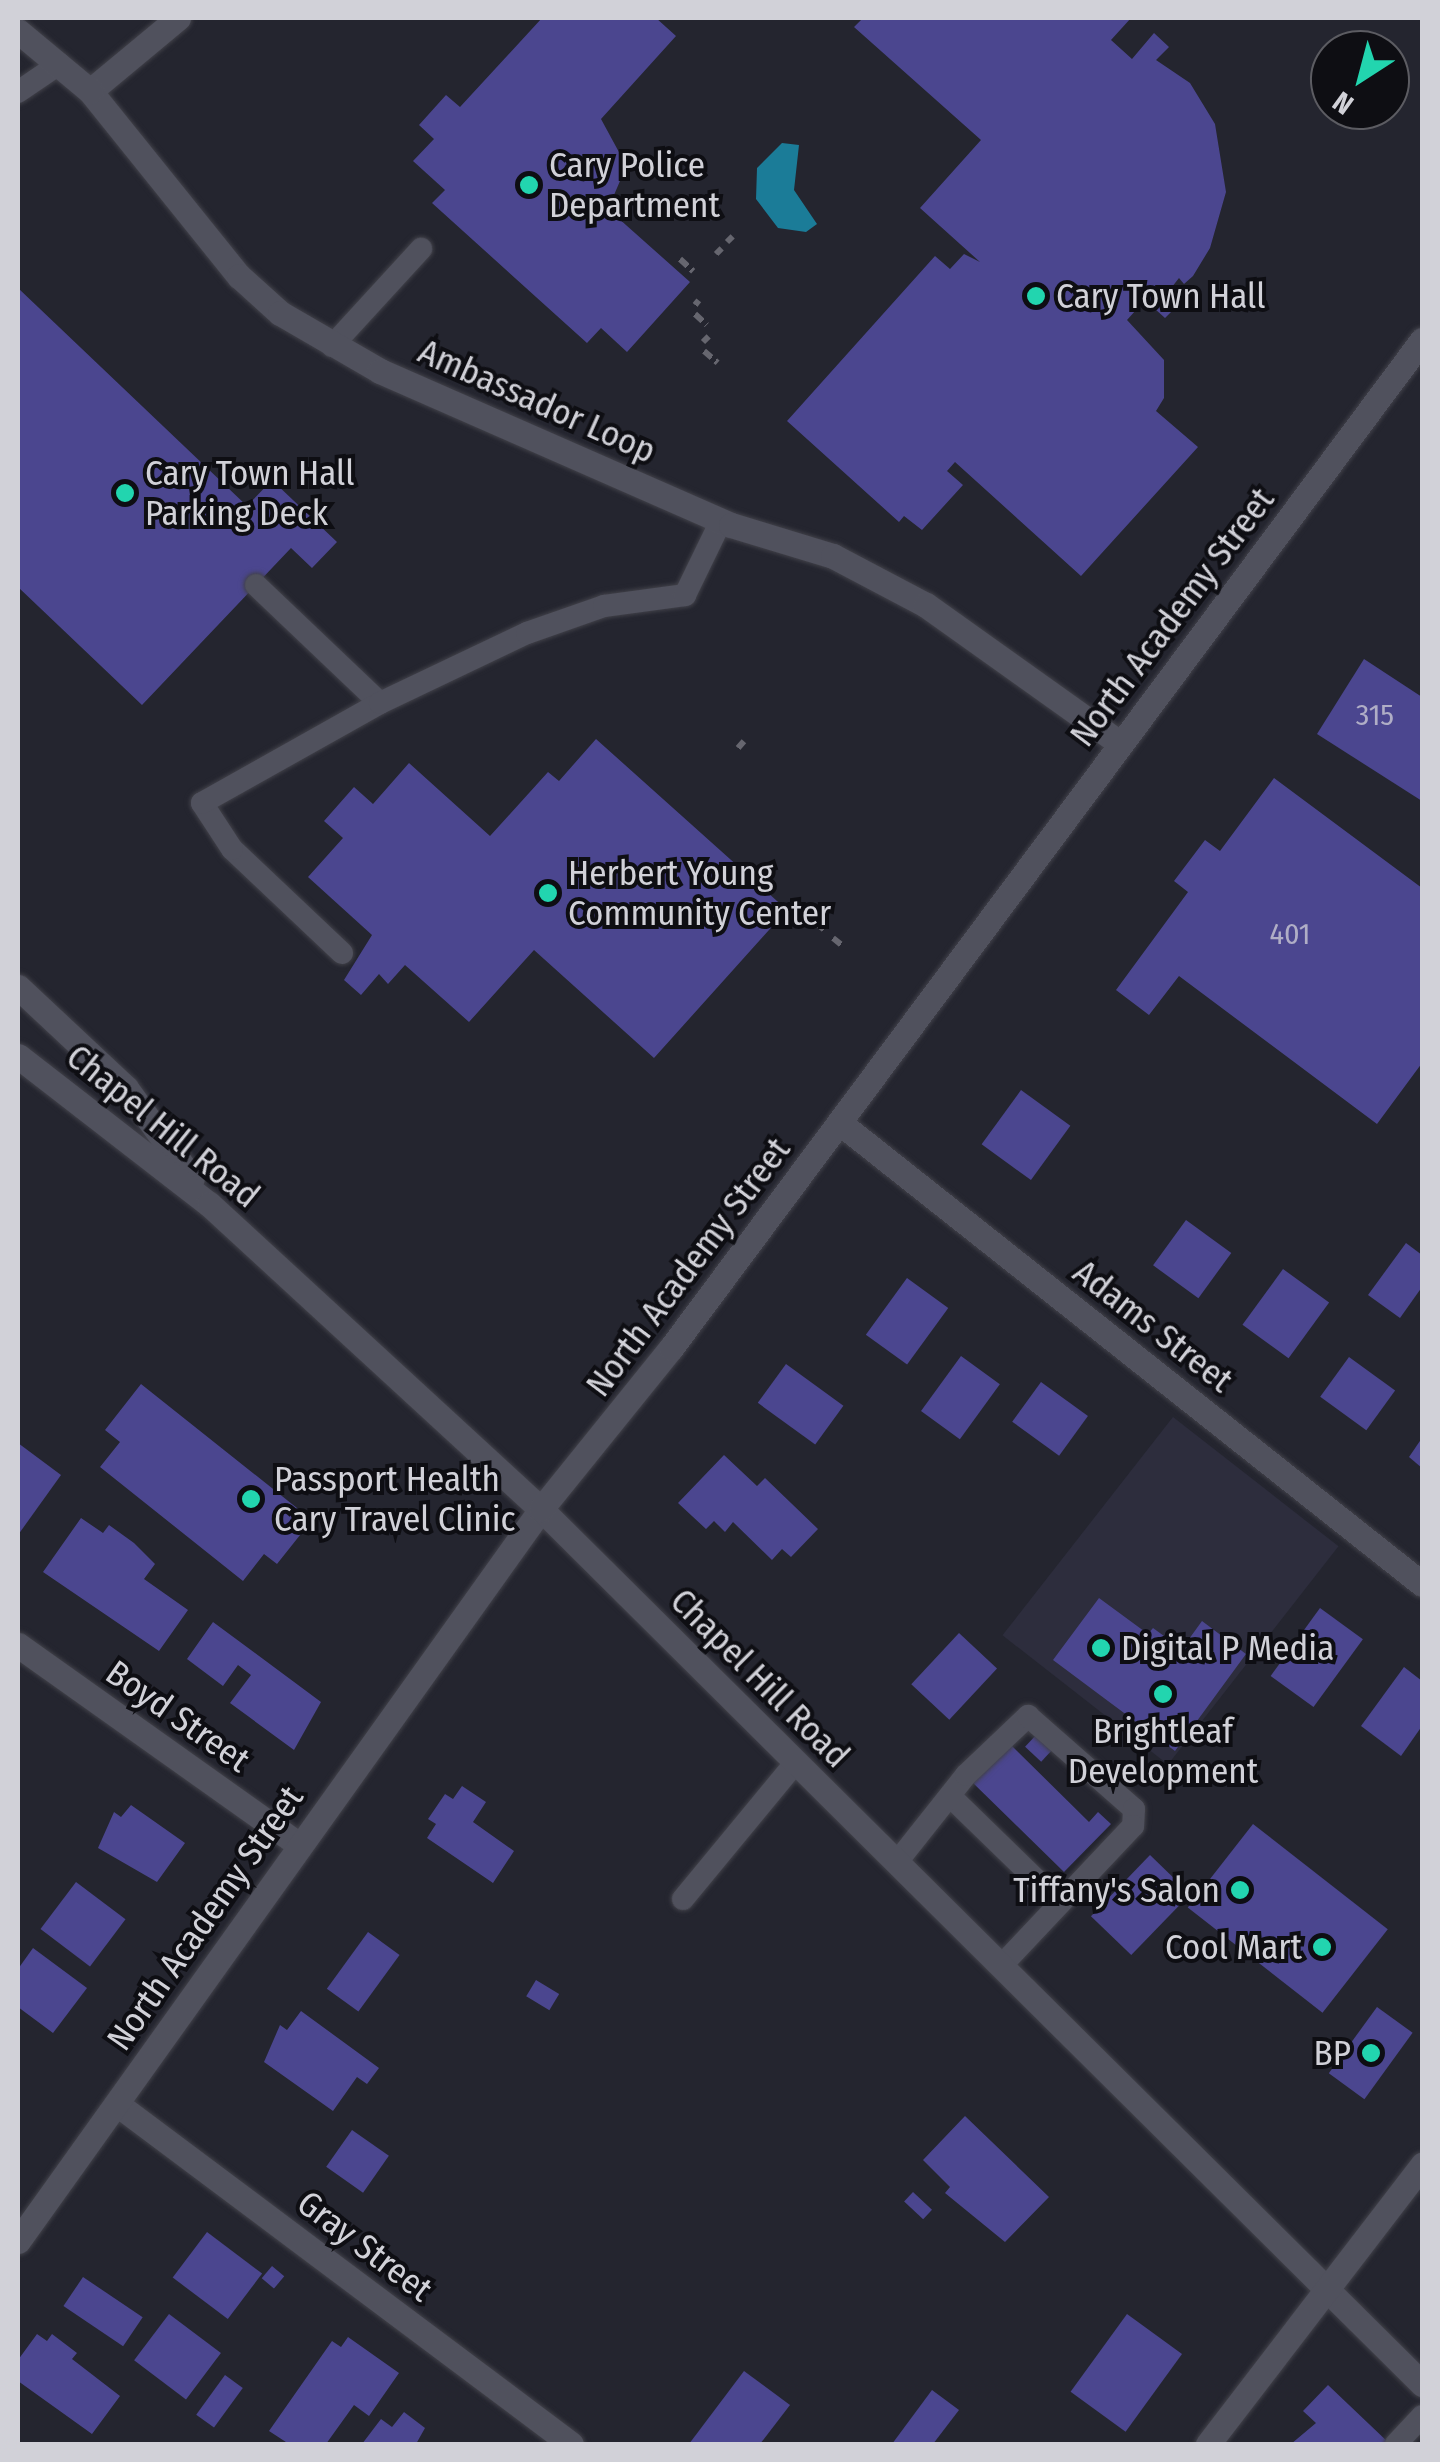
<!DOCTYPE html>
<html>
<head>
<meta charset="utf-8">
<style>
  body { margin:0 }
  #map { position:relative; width:1440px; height:2462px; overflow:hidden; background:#24252f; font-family:"Fira Sans Condensed",sans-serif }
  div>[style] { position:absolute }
  .built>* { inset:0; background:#2d2d3d; transform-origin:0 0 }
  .water>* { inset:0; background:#1b7c98 }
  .building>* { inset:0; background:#4b468f; transform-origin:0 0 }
  .path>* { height:6px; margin-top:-3px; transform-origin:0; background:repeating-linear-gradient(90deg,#66666f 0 10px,transparent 0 15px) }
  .roads { filter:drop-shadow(0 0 2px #414149) drop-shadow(0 0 2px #414149) }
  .lane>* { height:22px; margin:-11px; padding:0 11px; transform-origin:11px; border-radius:11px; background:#50515d }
  .street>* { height:25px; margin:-12.5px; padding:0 12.5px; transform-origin:12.5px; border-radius:12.5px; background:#50515d }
  .secondary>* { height:25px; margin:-12.5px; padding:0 12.5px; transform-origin:12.5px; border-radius:12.5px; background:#50515d }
  .dots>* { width:28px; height:28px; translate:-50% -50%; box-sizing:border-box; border:5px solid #0e0e13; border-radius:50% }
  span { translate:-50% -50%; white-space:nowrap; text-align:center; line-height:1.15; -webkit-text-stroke:8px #0e0e13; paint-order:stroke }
  .number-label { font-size:30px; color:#b0aec6 }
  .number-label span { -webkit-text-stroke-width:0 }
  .poi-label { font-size:35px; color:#d1d1d8 }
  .left { translate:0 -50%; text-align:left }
  .right { translate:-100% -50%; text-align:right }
  .street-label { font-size:35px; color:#d1d1d8 }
  .frame { position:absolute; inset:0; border:20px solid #d1d1d8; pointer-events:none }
  .north { position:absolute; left:1310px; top:30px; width:100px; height:100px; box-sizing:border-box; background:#0e0e13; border:2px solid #5c5c62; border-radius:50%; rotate:216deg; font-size:28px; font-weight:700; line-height:40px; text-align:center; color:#d1d1d8 }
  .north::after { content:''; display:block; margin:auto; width:35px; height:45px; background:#22d5af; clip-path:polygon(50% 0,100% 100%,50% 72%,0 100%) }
</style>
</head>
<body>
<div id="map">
  <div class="built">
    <div style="left:1173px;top:1417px;width:210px;height:277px;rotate:38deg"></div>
  </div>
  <div class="water">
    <div style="clip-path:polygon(782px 143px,799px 145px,794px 190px,817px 224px,806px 232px,778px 228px,756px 199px,757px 168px)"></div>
  </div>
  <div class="building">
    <div style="clip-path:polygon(542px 18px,656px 18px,676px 36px,601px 119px,620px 154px,620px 181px,608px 209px,690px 282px,627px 352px,601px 328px,587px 343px,432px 203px,445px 190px,413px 161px,434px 139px,419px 125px,446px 95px,460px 107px)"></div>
    <div style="clip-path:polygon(863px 18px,1131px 18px,1111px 40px,1132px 59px,1154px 33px,1169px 47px,1156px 60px,1190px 83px,1215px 124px,1226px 192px,1210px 248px,1193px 276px,1184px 284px,1179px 278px,1168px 292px,1180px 303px,1165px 318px,1145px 300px,1127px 320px,1164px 360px,1164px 398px,1156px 411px,1198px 447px,1081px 576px,955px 462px,947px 471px,963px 485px,922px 530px,904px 516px,899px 522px,787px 421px,935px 256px,950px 269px,964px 254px,980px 262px,920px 208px,981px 140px,854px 27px)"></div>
    <div style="clip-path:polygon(18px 288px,247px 506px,272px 480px,337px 542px,312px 568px,291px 548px,142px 705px,18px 587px)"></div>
    <div style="clip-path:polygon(1364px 659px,1422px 697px,1422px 801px,1317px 734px)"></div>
    <div style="clip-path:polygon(596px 739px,787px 910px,654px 1058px,534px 950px,469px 1022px,405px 965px,388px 984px,379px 974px,361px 995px,344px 980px,372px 935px,308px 877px,343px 838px,324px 821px,354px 787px,373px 804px,409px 763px,490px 836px,548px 772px,559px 781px)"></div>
    <div style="clip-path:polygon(1274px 778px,1422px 888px,1422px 1063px,1377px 1124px,1179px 976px,1149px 1015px,1116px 990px,1188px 892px,1174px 881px,1205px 840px,1220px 851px)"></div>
    <div style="left:1021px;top:1090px;width:61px;height:67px;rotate:36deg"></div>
    <div style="left:1186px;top:1220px;width:56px;height:56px;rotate:36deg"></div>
    <div style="clip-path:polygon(1406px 1243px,1422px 1255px,1422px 1287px,1400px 1318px,1368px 1295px)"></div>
    <div style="left:1283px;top:1269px;width:57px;height:69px;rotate:36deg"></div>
    <div style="left:907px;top:1278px;width:51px;height:70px;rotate:36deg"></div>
    <div style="left:961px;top:1356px;width:48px;height:68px;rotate:36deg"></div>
    <div style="left:1349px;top:1357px;width:57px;height:49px;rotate:36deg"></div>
    <div style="left:786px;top:1364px;width:71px;height:48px;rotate:36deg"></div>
    <div style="left:1041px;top:1382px;width:58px;height:49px;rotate:36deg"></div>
    <div style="clip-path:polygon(141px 1384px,312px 1520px,277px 1564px,264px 1554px,243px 1581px,100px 1467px,120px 1442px,105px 1430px)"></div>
    <div style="clip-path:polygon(1422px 1438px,1422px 1468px,1409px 1457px)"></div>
    <div style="clip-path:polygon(18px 1443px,61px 1475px,18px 1535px)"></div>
    <div style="clip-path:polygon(724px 1455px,757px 1486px,765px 1478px,818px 1529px,791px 1557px,782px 1549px,772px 1560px,733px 1522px,725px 1532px,714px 1521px,706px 1529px,678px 1503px)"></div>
    <div style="clip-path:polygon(81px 1518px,103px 1533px,109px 1525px,134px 1543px,155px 1564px,144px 1579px,188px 1610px,159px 1651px,43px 1572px)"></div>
    <div style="clip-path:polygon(1099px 1598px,1148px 1634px,1153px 1628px,1175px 1644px,1169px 1652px,1176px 1657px,1202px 1621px,1246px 1654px,1175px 1751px,1053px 1660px)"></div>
    <div style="left:1320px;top:1608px;width:53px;height:84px;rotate:36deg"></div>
    <div style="clip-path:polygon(213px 1622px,321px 1702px,294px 1750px,230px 1703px,251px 1675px,238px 1665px,223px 1686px,187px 1659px)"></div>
    <div style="left:959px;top:1633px;width:52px;height:70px;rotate:43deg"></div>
    <div style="clip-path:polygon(1404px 1667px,1422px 1681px,1422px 1726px,1401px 1756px,1361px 1726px)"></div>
    <div style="left:1036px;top:1735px;width:22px;height:16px;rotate:43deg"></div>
    <div style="clip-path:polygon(1010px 1744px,1089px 1822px,1098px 1812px,1111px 1824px,1064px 1872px,972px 1782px)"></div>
    <div style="clip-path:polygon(462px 1786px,486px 1802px,473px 1822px,514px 1851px,493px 1883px,427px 1838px,436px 1824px,428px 1819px,445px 1794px,453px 1799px)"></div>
    <div style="clip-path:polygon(131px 1805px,185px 1843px,157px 1882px,98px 1848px,114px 1812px,121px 1817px)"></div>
    <div style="left:1253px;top:1824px;width:171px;height:106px;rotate:38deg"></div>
    <div style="left:1150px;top:1855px;width:56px;height:85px;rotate:44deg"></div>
    <div style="left:76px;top:1882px;width:62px;height:59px;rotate:37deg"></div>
    <div style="left:368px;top:1932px;width:39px;height:70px;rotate:36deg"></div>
    <div style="clip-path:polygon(33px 1948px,87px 1988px,53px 2033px,18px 2007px,18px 1969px)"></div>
    <div style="left:536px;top:1980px;width:27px;height:19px;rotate:31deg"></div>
    <div style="left:1377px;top:2007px;width:44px;height:82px;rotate:36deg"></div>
    <div style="clip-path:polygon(301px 2011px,379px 2068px,367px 2084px,357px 2077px,333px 2111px,264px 2062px,280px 2025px,287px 2030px)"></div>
    <div style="clip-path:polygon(965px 2116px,1049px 2197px,1005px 2242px,945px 2193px,950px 2187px,923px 2160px)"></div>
    <div style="left:352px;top:2130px;width:45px;height:45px;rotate:35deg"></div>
    <div style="left:913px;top:2192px;width:26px;height:13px;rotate:43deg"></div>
    <div style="left:207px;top:2232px;width:69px;height:57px;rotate:37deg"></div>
    <div style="left:272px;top:2266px;width:16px;height:16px;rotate:40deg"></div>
    <div style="left:83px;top:2277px;width:72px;height:35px;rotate:34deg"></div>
    <div style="left:169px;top:2314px;width:65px;height:58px;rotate:37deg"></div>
    <div style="left:1127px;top:2314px;width:68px;height:96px;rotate:36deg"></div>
    <div style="clip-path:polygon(37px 2334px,47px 2341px,52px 2334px,77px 2353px,72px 2359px,120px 2396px,92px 2434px,18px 2381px,18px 2360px)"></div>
    <div style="clip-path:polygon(348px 2337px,399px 2373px,369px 2416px,354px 2405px,326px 2444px,289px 2444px,269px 2431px,332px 2341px,341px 2347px)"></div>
    <div style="clip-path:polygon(744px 2371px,790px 2405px,760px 2444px,689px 2444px)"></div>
    <div style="left:225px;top:2375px;width:22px;height:49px;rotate:36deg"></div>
    <div style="clip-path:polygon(1328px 2385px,1390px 2444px,1291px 2444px,1316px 2423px,1303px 2411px)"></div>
    <div style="clip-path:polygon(932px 2390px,959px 2410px,933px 2444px,892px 2444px)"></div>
    <div style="clip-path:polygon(404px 2412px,425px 2428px,416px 2444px,362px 2444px,381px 2419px,392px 2427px)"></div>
  </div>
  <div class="path">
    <div style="left:727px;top:242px;width:8px;rotate:-45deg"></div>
    <div style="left:716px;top:254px;width:8px;rotate:-45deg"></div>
    <div style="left:680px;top:259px;width:18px;rotate:43deg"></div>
    <div style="left:695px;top:305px;width:6px;rotate:-51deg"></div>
    <div style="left:695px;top:314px;width:16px;rotate:43deg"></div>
    <div style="left:703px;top:342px;width:8px;rotate:-45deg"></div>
    <div style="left:704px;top:351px;width:18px;rotate:41deg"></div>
    <div style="left:738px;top:748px;width:9px;rotate:-49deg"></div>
    <div style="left:816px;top:923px;width:14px;rotate:39deg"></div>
    <div style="left:833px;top:938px;width:14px;rotate:39deg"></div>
  </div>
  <div class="roads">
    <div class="lane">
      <div style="left:18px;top:92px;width:50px;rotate:-34.3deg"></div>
      <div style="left:332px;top:346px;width:132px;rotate:-47.5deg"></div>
      <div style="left:256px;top:585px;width:171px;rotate:43.6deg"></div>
      <div style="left:342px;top:953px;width:151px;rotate:-136.6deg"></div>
      <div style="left:232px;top:849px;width:55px;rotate:-123.1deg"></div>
      <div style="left:202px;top:803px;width:204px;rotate:-29.3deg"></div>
      <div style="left:380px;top:703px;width:163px;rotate:-25.5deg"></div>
      <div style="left:527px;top:633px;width:82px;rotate:-19.3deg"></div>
      <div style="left:604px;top:606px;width:82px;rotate:-7.7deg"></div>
      <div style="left:685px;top:595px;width:82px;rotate:-64.1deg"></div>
      <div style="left:950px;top:1796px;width:153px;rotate:44.2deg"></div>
      <div style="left:897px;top:1862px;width:111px;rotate:-51.6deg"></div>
      <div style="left:966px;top:1775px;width:86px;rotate:-43.6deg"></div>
      <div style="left:1028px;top:1716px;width:141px;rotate:41.3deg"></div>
      <div style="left:1134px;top:1809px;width:17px;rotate:93deg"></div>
      <div style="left:1133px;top:1826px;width:192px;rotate:133.3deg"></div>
      <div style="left:683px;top:1899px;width:178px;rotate:-50.5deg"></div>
      <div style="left:1396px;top:2444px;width:38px;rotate:-47deg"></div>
    </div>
    <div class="street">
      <div style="left:178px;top:18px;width:114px;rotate:140.3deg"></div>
      <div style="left:90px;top:91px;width:238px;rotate:51.2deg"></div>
      <div style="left:239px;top:276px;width:55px;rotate:42.1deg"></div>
      <div style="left:280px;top:313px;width:116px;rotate:30.1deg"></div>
      <div style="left:380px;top:371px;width:383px;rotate:23.7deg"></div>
      <div style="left:731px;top:525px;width:107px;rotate:16.9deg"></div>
      <div style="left:833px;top:556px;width:105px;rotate:27.8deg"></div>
      <div style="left:926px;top:605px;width:239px;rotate:35.5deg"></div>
      <div style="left:18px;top:31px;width:94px;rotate:39.8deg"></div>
      <div style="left:840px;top:1123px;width:742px;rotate:38.38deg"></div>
      <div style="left:18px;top:1645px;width:345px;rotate:35.4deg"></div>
      <div style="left:117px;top:2104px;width:567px;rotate:36.83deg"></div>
      <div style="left:18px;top:2241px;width:900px;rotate:-54.45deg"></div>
    </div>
    <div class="secondary">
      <div style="left:18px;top:987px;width:148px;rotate:43.1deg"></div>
      <div style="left:126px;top:1088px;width:112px;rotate:54deg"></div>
      <div style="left:18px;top:1056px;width:242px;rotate:37.8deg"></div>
      <div style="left:209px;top:1204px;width:451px;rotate:42.6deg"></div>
      <div style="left:541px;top:1509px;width:1242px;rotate:44.8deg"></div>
      <div style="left:541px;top:1509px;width:207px;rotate:-51.1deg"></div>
      <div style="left:671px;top:1348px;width:1257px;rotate:-53.31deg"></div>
      <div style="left:1208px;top:2444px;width:352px;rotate:-52.5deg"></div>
    </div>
  </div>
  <div class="dots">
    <div style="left:529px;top:185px;background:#22d5af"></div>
    <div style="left:1036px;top:296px;background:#22d5af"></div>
    <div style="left:125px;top:493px;background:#22d5af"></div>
    <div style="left:548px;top:893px;background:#22d5af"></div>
    <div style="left:251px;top:1499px;background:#22d5af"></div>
    <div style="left:1101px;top:1648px;background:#22d5af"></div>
    <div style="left:1163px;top:1694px;background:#22d5af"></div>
    <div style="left:1240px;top:1890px;background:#22d5af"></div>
    <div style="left:1322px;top:1947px;background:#22d5af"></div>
    <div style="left:1371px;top:2053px;background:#22d5af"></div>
  </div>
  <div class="number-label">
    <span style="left:1375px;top:715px">315</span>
    <span style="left:1290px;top:934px">401</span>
  </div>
  <div class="poi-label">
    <span class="left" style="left:549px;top:185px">Cary Police<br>Department</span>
    <span class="left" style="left:1056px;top:296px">Cary Town Hall</span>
    <span class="left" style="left:145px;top:493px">Cary Town Hall<br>Parking Deck</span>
    <span class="left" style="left:568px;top:893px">Herbert Young<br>Community Center</span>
    <span class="left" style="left:274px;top:1499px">Passport Health<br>Cary Travel Clinic</span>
    <span class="left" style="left:1121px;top:1648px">Digital P Media</span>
    <span style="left:1163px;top:1751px">Brightleaf<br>Development</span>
    <span class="right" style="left:1220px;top:1890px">Tiffany's Salon</span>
    <span class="right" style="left:1302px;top:1947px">Cool Mart</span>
    <span class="right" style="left:1351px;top:2053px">BP</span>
  </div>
  <div class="street-label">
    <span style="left:537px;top:401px;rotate:24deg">Ambassador Loop</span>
    <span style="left:1172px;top:617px;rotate:-53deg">North Academy Street</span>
    <span style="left:163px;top:1126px;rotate:39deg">Chapel Hill Road</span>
    <span style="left:688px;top:1267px;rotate:-53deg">North Academy Street</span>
    <span style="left:1153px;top:1326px;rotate:38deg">Adams Street</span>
    <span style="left:760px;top:1678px;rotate:45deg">Chapel Hill Road</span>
    <span style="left:178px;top:1716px;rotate:35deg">Boyd Street</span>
    <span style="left:205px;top:1918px;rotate:-55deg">North Academy Street</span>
    <span style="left:365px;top:2246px;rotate:37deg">Gray Street</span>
  </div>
  <div class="frame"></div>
  <div class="north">N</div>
</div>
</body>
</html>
